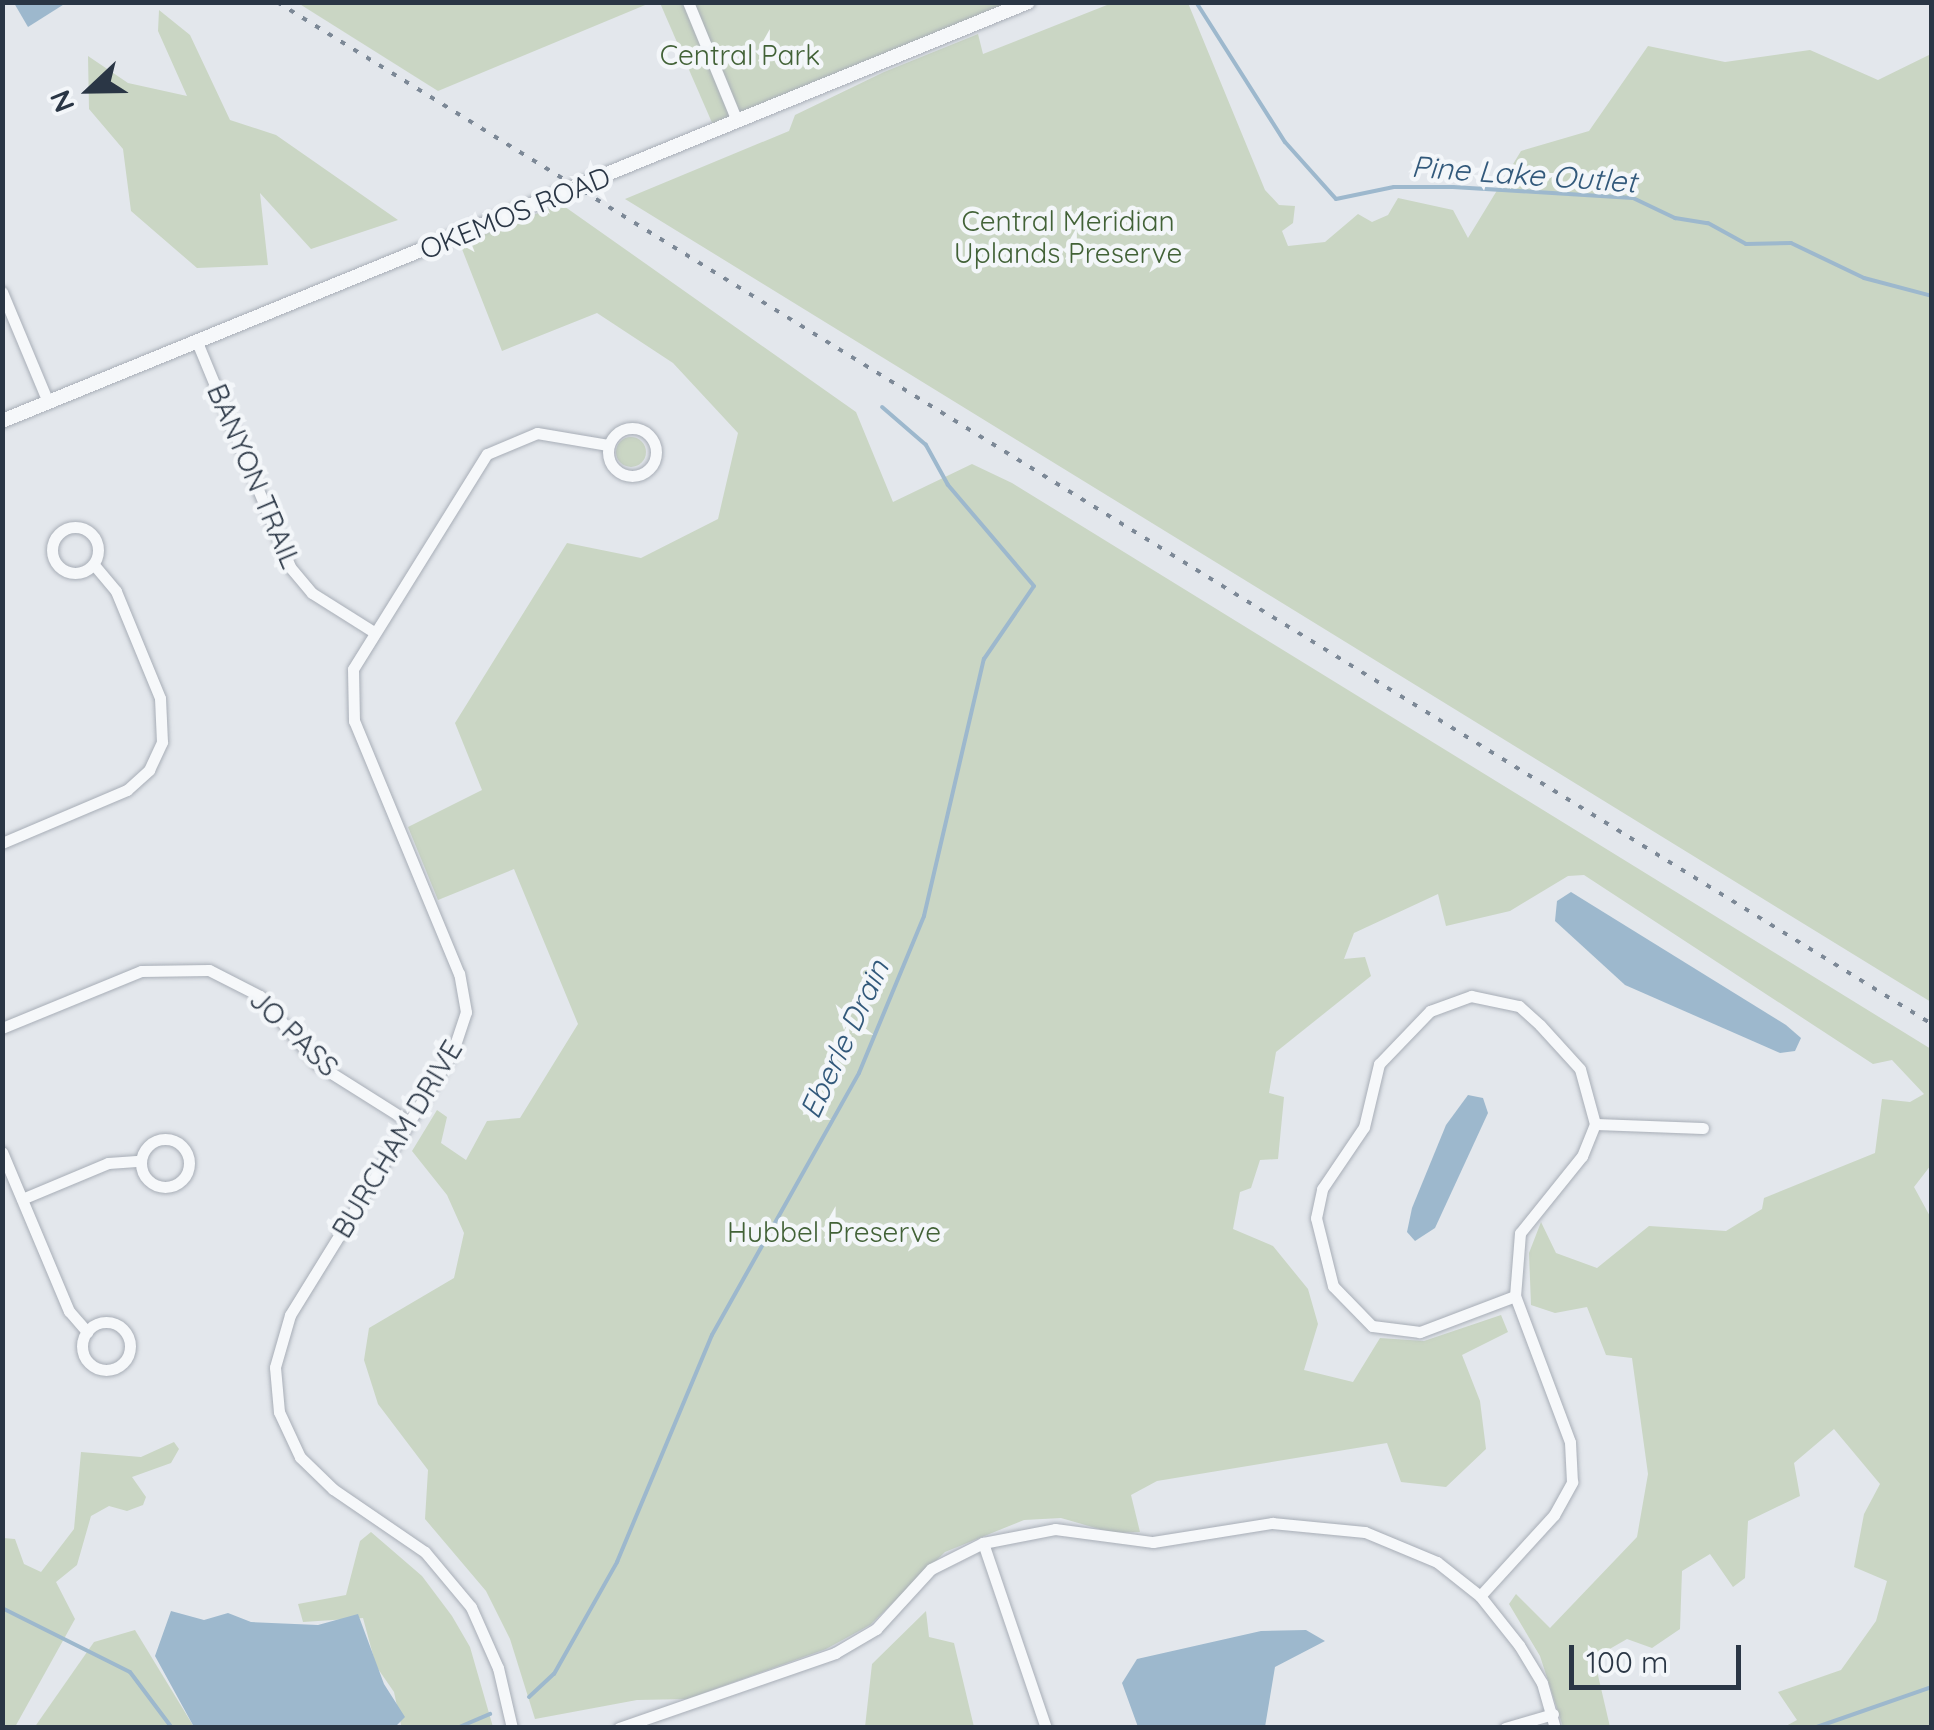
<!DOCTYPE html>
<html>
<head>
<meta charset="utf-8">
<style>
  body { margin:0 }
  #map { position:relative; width:1934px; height:1730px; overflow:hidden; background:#e3e7ec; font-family:Quicksand,sans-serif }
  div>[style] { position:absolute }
  .green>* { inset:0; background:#cad6c4 }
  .round { border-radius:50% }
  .water>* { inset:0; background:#9db8cd }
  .stream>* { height:4px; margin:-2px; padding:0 2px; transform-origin:2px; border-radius:2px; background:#9db8cd }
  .roads { filter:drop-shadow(0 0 2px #a8aeb7) drop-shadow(0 0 2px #a8aeb7) }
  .minor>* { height:11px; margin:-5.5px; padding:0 5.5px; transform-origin:5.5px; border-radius:5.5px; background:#f6f8fa }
  .minor>.ring { margin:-5.5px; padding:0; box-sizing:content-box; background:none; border:11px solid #f6f8fa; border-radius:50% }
  .tertiary>* { height:14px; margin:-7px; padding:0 7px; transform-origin:7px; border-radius:7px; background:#f6f8fa }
  .rail>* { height:4px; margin-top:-2px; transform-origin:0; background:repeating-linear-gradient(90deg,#7c8896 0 5px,transparent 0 15px) }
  span { translate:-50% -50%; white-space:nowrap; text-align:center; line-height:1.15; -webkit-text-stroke:9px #f3f6f9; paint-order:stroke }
  .park-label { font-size:28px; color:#426237 }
  .street-label { font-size:28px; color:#2a3645 }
  .water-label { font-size:30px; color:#32597b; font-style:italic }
  .frame { position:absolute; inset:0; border:5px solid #2a3645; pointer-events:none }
  .north { position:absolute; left:40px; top:40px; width:100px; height:100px; -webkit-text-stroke:8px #f3f6f9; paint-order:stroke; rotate:248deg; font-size:28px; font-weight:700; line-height:40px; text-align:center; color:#2a3645 }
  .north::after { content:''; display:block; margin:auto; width:35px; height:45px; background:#2a3645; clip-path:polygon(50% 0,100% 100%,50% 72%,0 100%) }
  .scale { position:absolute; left:1569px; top:1645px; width:172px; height:45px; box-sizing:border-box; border:5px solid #2a3645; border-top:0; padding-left:12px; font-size:30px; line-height:35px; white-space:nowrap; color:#2a3645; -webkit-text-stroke:8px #f3f6f9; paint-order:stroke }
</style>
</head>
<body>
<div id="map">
  <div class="green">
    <div style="clip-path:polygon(298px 3px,650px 3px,438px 91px)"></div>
    <div style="clip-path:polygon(660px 3px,1012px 3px,713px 125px)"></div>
    <div style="clip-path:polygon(1112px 3px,1188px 3px,1265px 190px,1279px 205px,1295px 206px,1293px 223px,1282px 231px,1288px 246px,1325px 242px,1358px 214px,1372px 222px,1388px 215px,1398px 198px,1453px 210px,1468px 238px,1521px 151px,1589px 131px,1648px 46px,1725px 62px,1810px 50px,1878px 80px,1931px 54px,1931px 1002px,625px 199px,789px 131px,795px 115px,884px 72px,978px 34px,983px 54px)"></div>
    <div style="clip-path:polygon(159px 10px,190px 35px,230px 120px,276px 135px,398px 220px,311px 249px,260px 193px,268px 265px,197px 268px,131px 211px,123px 149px,89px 109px,88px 56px,128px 83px,187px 96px,158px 31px)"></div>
    <div style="clip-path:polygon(561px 204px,856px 412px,893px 502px,972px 464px,1012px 483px,1931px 1049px,1931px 1165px,1914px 1187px,1932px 1220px,1931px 1727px,1784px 1727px,1797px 1720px,1778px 1692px,1841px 1670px,1876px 1621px,1887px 1581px,1854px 1567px,1864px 1514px,1880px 1484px,1834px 1429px,1794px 1463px,1800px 1496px,1748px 1521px,1745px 1578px,1733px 1587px,1710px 1554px,1682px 1571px,1680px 1629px,1652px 1648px,1627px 1639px,1594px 1658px,1610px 1727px,1563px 1727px,1540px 1656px,1509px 1604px,1516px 1594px,1550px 1628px,1637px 1537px,1648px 1474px,1632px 1358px,1606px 1355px,1587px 1307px,1555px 1313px,1531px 1305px,1529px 1253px,1541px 1222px,1556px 1253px,1597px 1268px,1649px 1226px,1726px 1231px,1762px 1209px,1764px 1198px,1875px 1153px,1882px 1099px,1910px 1102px,1924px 1094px,1892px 1060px,1873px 1064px,1584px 875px,1568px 876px,1510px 911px,1446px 926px,1438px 894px,1354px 933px,1344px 959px,1365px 957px,1371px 976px,1276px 1052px,1269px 1093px,1284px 1097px,1278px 1159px,1260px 1160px,1251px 1188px,1240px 1192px,1233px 1229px,1273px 1246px,1308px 1289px,1318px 1324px,1304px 1370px,1353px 1382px,1380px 1338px,1424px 1341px,1501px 1315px,1508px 1332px,1462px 1355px,1480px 1401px,1486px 1449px,1446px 1487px,1401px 1482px,1387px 1443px,1157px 1481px,1131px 1495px,1140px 1532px,1113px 1533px,1061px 1518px,1024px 1520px,945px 1552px,870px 1625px,826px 1649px,687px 1699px,637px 1700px,535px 1719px,510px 1639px,486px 1591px,425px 1519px,428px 1470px,378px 1404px,364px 1360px,369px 1328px,454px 1278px,464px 1233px,447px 1195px,412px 1151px,437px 1110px,447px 1117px,441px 1143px,466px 1160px,487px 1121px,520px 1118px,578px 1024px,514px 869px,438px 900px,408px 827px,482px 790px,455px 723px,567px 543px,641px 558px,718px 519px,738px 433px,673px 363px,597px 313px,502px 351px,460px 244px)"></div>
    <div class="round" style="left:616px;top:437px;width:30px;height:30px"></div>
    <div style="clip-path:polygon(174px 1442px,179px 1449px,171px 1463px,132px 1477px,146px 1497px,143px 1505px,127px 1511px,109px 1506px,91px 1516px,77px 1565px,56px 1582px,75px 1619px,15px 1727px,3px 1727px,3px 1538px,15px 1539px,24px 1564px,41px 1572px,74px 1529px,81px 1452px,141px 1457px)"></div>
    <div style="clip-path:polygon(371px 1532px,422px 1576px,452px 1616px,470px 1647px,493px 1727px,395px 1727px,401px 1725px,394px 1692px,376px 1666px,363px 1618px,303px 1622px,298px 1604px,346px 1595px,360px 1541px)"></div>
    <div style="clip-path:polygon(926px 1611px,929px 1637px,954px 1643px,974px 1727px,865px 1727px,872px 1664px)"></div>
    <div style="clip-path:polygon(135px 1630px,194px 1727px,34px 1728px,94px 1642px)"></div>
  </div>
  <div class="water">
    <div style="clip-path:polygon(14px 3px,66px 3px,28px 27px)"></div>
    <div style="clip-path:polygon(1571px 892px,1786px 1025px,1801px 1038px,1795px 1051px,1780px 1053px,1625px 985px,1555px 921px,1557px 901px)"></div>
    <div style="clip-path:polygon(1468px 1095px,1483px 1098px,1488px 1113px,1435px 1228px,1415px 1241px,1407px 1232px,1412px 1208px,1446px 1125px)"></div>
    <div style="clip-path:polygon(171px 1611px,204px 1620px,228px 1613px,251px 1622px,318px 1625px,358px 1614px,384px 1684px,405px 1717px,395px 1727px,194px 1727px,155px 1656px)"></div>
    <div style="clip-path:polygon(1306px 1630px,1325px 1641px,1275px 1667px,1265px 1727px,1138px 1727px,1122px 1683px,1137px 1659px,1261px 1631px)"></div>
  </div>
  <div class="stream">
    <div style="left:1196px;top:2px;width:166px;rotate:57.6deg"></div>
    <div style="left:1285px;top:142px;width:76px;rotate:48.2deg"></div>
    <div style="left:1336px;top:199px;width:59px;rotate:-11.7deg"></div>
    <div style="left:1394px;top:187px;width:59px"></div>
    <div style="left:1453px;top:187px;width:180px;rotate:3.5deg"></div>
    <div style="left:1633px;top:198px;width:47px;rotate:25.5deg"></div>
    <div style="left:1675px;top:218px;width:33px;rotate:9deg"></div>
    <div style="left:1708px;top:223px;width:43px;rotate:28.9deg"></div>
    <div style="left:1746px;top:244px;width:45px;rotate:-1.3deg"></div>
    <div style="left:1791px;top:243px;width:81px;rotate:25.6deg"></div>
    <div style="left:1864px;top:278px;width:70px;rotate:14.8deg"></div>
    <div style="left:2px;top:1608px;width:143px;rotate:26.6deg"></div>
    <div style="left:130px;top:1672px;width:70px;rotate:53.1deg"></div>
    <div style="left:529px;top:1697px;width:34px;rotate:-43deg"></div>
    <div style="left:554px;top:1674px;width:129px;rotate:-60.6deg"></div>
    <div style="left:617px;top:1562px;width:246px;rotate:-67.3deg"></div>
    <div style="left:712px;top:1335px;width:300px;rotate:-60.7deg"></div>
    <div style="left:859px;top:1073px;width:170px;rotate:-67.5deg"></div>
    <div style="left:924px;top:916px;width:264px;rotate:-76.9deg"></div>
    <div style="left:984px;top:659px;width:88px;rotate:-55.6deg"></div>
    <div style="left:1034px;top:586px;width:133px;rotate:-130.4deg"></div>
    <div style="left:948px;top:485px;width:46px;rotate:-118.8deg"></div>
    <div style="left:926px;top:445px;width:58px;rotate:-139.2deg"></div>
    <div style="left:457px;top:1728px;width:36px;rotate:-23deg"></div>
    <div style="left:1814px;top:1728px;width:125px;rotate:-19.2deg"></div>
  </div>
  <div class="roads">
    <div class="minor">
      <div style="left:688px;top:2px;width:129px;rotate:67.6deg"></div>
      <div style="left:2px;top:292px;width:119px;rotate:67.3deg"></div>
      <div style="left:197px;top:342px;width:243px;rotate:67.5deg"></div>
      <div style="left:290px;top:567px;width:34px;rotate:50deg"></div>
      <div style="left:312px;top:593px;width:73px;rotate:32.2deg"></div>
      <div class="ring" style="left:608px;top:428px;width:37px;height:37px"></div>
      <div class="ring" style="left:52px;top:527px;width:35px;height:35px"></div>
      <div style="left:2px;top:843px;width:136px;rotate:-23deg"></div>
      <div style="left:127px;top:790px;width:30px;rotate:-42deg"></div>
      <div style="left:149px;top:770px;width:31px;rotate:-65deg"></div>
      <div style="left:162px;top:742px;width:44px;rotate:-92.6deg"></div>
      <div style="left:160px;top:698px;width:116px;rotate:-112.4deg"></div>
      <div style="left:116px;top:591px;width:34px;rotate:-130deg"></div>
      <div style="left:2px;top:1028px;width:150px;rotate:-22.3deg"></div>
      <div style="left:141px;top:971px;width:68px;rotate:-0.8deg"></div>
      <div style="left:209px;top:970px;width:57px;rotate:27deg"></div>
      <div style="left:260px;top:996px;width:89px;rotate:50deg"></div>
      <div style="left:317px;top:1064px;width:109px;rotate:32.2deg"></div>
      <div style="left:1595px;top:1124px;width:108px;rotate:2.1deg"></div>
      <div class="ring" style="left:141px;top:1139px;width:37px;height:37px"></div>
      <div style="left:2px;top:1152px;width:173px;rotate:67.2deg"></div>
      <div style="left:69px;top:1311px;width:28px;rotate:49deg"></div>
      <div style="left:22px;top:1199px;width:93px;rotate:-22.7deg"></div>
      <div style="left:108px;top:1163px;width:32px;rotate:-4deg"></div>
      <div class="ring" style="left:82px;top:1322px;width:37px;height:37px"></div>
      <div style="left:983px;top:1543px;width:195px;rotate:71.2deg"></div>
      <div style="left:1480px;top:1596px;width:110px;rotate:-47.6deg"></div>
      <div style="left:1554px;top:1515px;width:38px;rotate:-61deg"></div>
      <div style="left:1572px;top:1482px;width:40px;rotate:-92.9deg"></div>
      <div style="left:1570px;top:1442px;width:156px;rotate:-110.6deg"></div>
      <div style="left:1515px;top:1296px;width:102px;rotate:159.2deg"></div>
      <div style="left:1420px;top:1332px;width:48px;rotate:-172.9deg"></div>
      <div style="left:1372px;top:1326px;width:56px;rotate:-134.3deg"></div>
      <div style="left:1333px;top:1286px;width:70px;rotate:-104deg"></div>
      <div style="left:1316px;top:1218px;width:30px;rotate:-78deg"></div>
      <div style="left:1322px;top:1189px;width:75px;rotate:-55.9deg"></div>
      <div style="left:1364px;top:1127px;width:65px;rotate:-76.6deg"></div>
      <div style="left:1379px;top:1064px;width:74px;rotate:-46.1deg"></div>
      <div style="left:1430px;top:1011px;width:44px;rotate:-20.1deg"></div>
      <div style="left:1471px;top:996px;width:49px;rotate:11.8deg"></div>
      <div style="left:1519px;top:1006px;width:28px;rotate:42deg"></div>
      <div style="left:1540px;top:1025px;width:59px;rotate:47.7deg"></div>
      <div style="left:1580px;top:1069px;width:57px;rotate:74.7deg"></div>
      <div style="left:1595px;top:1124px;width:35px;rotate:112deg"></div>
      <div style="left:1582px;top:1156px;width:99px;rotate:128.8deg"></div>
      <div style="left:1520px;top:1233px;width:63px;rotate:94.5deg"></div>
      <div style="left:512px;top:1728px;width:62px;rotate:-103.1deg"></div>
      <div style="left:498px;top:1668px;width:67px;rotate:-113.9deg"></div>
      <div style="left:471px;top:1607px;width:72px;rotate:-129.9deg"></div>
      <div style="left:425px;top:1552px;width:112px;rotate:-145.6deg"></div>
      <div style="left:333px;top:1489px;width:46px;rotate:-135.9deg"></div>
      <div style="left:300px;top:1457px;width:50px;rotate:-115deg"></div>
      <div style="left:279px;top:1412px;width:45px;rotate:-95.1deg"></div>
      <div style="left:275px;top:1367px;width:54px;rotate:-73.9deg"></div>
      <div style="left:290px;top:1315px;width:310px;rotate:-58.3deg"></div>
      <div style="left:453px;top:1051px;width:41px;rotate:-71.6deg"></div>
      <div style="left:466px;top:1012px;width:39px;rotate:-100deg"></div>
      <div style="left:459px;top:974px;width:274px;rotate:-112.5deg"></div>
      <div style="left:354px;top:721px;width:52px;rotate:-91.1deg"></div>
      <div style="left:353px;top:669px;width:253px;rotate:-58.1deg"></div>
      <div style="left:487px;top:454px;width:54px;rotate:-22.8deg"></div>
      <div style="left:537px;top:433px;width:72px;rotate:9.6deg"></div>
      <div style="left:619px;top:1728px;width:229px;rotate:-19.1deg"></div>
      <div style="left:835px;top:1653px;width:48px;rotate:-30.3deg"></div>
      <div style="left:876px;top:1629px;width:81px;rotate:-47.5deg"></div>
      <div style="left:931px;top:1569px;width:58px;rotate:-26.6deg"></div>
      <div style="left:983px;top:1543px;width:73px;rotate:-11deg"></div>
      <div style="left:1055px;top:1529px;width:99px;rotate:7.6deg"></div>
      <div style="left:1153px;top:1542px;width:121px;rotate:-9.1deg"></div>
      <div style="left:1272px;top:1523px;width:93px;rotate:5.5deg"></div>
      <div style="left:1365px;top:1532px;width:78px;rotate:22.6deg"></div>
      <div style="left:1437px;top:1562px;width:55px;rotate:38.3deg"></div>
      <div style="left:1480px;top:1596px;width:63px;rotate:51.5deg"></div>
      <div style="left:1519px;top:1645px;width:44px;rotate:58.8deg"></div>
      <div style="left:1542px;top:1683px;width:47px;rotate:73.9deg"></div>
      <div style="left:1505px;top:1728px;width:50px;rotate:-16.3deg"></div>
    </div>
    <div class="tertiary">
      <div style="left:2px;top:421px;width:1108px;rotate:-22.21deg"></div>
    </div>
  </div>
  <div class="rail">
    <div style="left:277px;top:2px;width:1945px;rotate:31.7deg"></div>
  </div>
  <div class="park-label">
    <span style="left:740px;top:55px">Central Park</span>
    <span style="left:1068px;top:237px">Central Meridian<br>Uplands Preserve</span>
    <span style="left:834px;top:1232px">Hubbel Preserve</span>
  </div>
  <div class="street-label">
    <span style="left:515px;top:213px;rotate:-22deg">OKEMOS ROAD</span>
    <span style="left:254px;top:476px;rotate:67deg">BANYON TRAIL</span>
    <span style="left:294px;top:1033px;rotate:44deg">JO PASS</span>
    <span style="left:397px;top:1139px;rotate:-59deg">BURCHAM DRIVE</span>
  </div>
  <div class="water-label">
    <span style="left:1524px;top:174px;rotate:4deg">Pine Lake Outlet</span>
    <span style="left:844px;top:1039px;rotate:-65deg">Eberle Drain</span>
  </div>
  <div class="frame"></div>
  <div class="north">N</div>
  <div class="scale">100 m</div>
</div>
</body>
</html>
